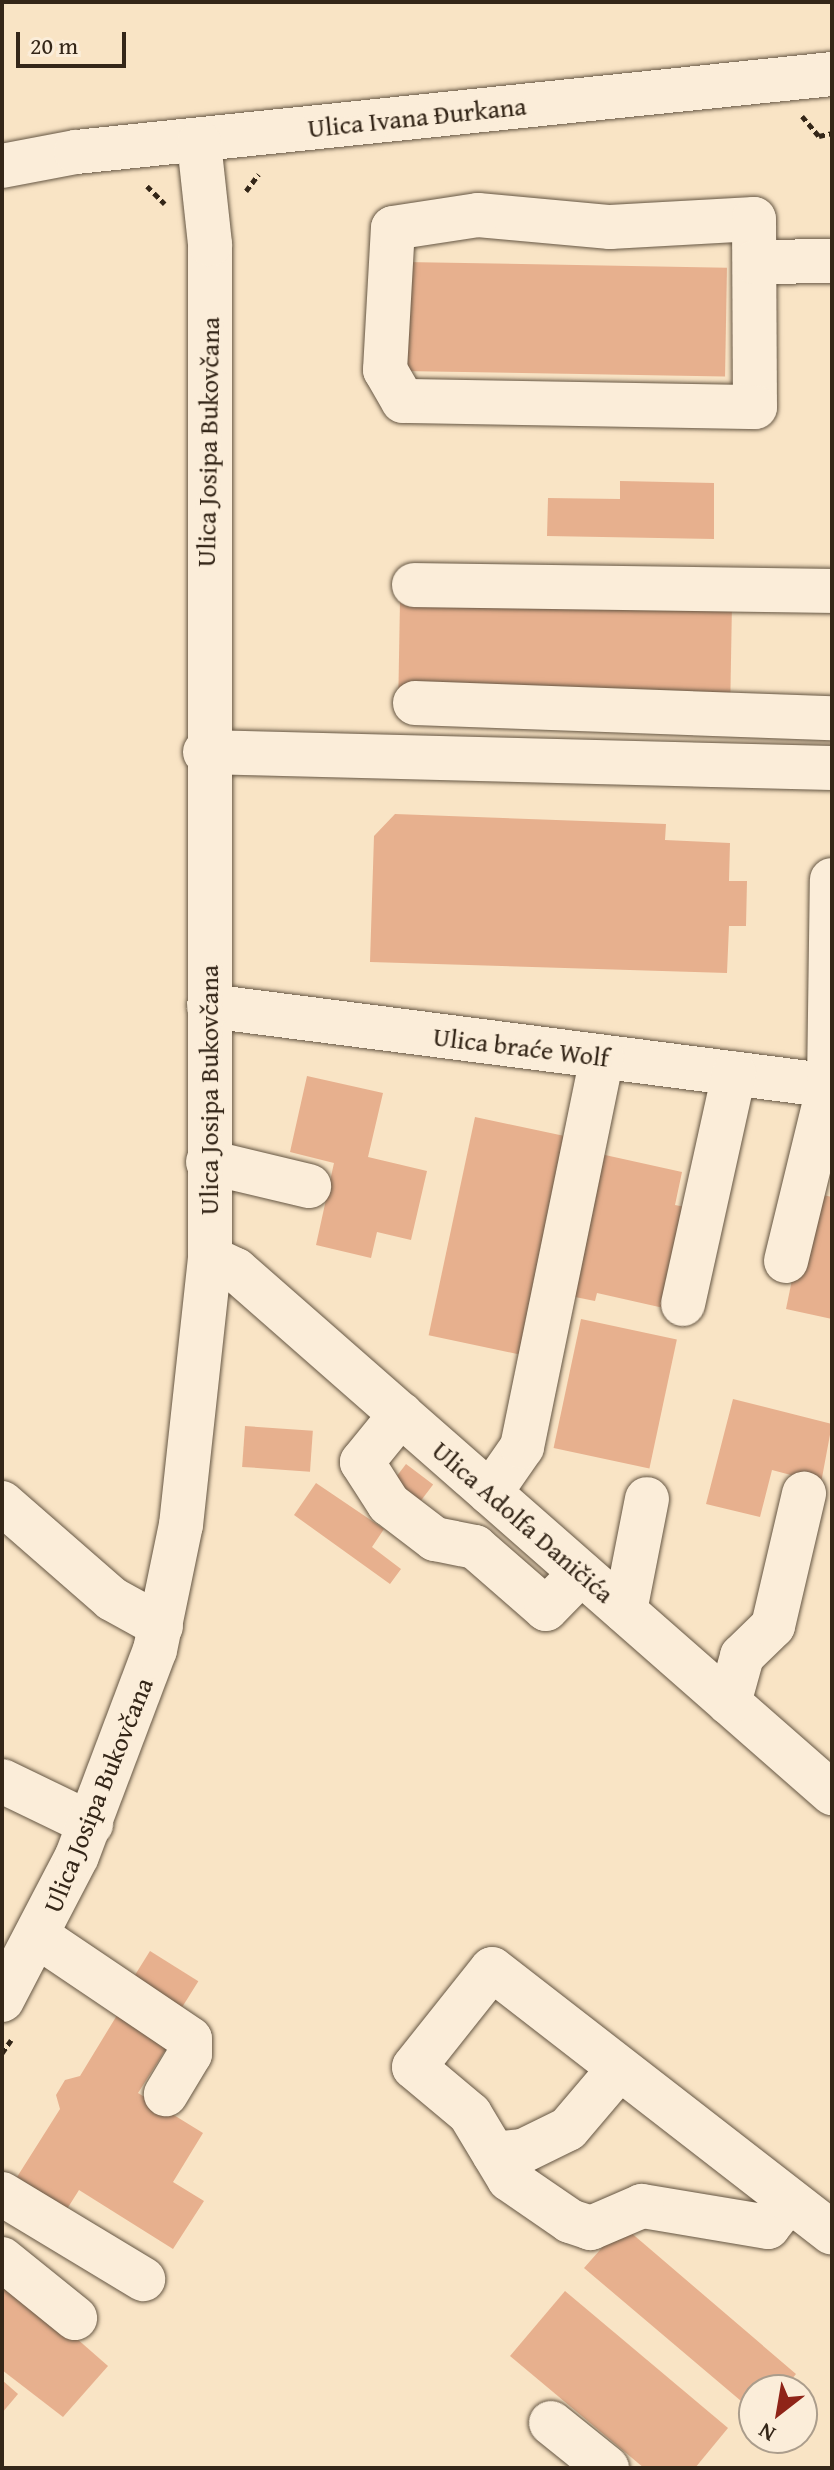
<!DOCTYPE html>
<html>
<head>
<meta charset="utf-8">
<style>
  body { margin:0 }
  #map { position:relative; width:834px; height:2470px; overflow:hidden; background:#f9e4c5; font-family:"Gentium Book Plus",serif }
  div>[style] { position:absolute }
  .building>* { inset:0; background:#e7b08e; transform-origin:0 0 }
  .path>* { height:5px; margin-top:-2.5px; transform-origin:0; background:repeating-linear-gradient(90deg,#342618 0 6px,transparent 0 10px) }
  .roads { filter:drop-shadow(0 0 2px #655643) drop-shadow(0 0 2px #655643) }
  .minor>* { height:44px; margin:-22px; padding:0 22px; transform-origin:22px; border-radius:22px; background:#fbedd9 }
  span { translate:-50% -50%; white-space:nowrap; text-align:center; line-height:1.15; -webkit-text-stroke:8px #fbedd9; paint-order:stroke }
  .street-label { font-size:26px; color:#342618 }
  .frame { position:absolute; inset:0; border:4px solid #342618; pointer-events:none }
  .north { position:absolute; left:738px; top:2374px; width:80px; height:80px; box-sizing:border-box; background:#fbedd9; border:2px solid #ab9d8c; border-radius:50%; rotate:211deg; font-size:22px; font-weight:700; line-height:32px; text-align:center; color:#342618 }
  .north::after { content:''; display:block; margin:auto; width:28px; height:36px; background:#8f2418; clip-path:polygon(50% 0,100% 100%,50% 72%,0 100%) }
  .scale { position:absolute; left:16px; top:32px; width:110px; height:36px; box-sizing:border-box; border:4px solid #342618; border-top:0; padding-left:10px; font-size:24px; line-height:28px; white-space:nowrap; color:#342618; -webkit-text-stroke:6px #fbedd9; paint-order:stroke }
</style>
</head>
<body>
<div id="map">
  <div class="building">
    <div style="left:404px;top:262px;width:323px;height:109px;rotate:1deg"></div>
    <div style="clip-path:polygon(620px 481px,714px 483px,714px 539px,547px 536px,548px 498px,620px 499px)"></div>
    <div style="left:400px;top:600px;width:332px;height:90px;rotate:1deg"></div>
    <div style="clip-path:polygon(395px 814px,666px 824px,665px 840px,730px 843px,729px 881px,747px 881px,746px 926px,729px 926px,727px 973px,370px 962px,374px 836px)"></div>
    <div style="clip-path:polygon(307px 1076px,383px 1093px,368px 1157px,427px 1171px,411px 1240px,377px 1232px,371px 1258px,316px 1245px,334px 1163px,290px 1152px)"></div>
    <div style="left:475px;top:1117px;width:100px;height:223px;rotate:12deg"></div>
    <div style="clip-path:polygon(596px 1153px,682px 1172px,675px 1205px,690px 1208px,668px 1309px,597px 1293px,595px 1301px,565px 1295px)"></div>
    <div style="clip-path:polygon(810px 1192px,832px 1197px,832px 1319px,786px 1309px)"></div>
    <div style="left:581px;top:1319px;width:98px;height:132px;rotate:12deg"></div>
    <div style="clip-path:polygon(733px 1399px,832px 1424px,821px 1483px,772px 1470px,760px 1517px,706px 1504px)"></div>
    <div style="left:245px;top:1426px;width:68px;height:41px;rotate:4deg"></div>
    <div style="left:406px;top:1464px;width:34px;height:28px;rotate:37deg"></div>
    <div style="clip-path:polygon(316px 1483px,384px 1529px,372px 1547px,401px 1569px,390px 1584px,294px 1515px)"></div>
    <div style="left:150px;top:1951px;width:57px;height:31px;rotate:32deg"></div>
    <div style="clip-path:polygon(122px 2007px,173px 2038px,138px 2093px,203px 2133px,173px 2182px,204px 2201px,173px 2249px,79px 2190px,67px 2209px,17px 2177px,60px 2109px,56px 2095px,65px 2080px,80px 2076px)"></div>
    <div style="clip-path:polygon(622px 2225px,796px 2374px,783px 2390px,754px 2390px,754px 2412px,584px 2268px)"></div>
    <div style="clip-path:polygon(2px 2273px,108px 2366px,63px 2417px,2px 2370px)"></div>
    <div style="clip-path:polygon(565px 2291px,728px 2428px,695px 2468px,644px 2468px,510px 2356px)"></div>
    <div style="clip-path:polygon(2px 2380px,18px 2394px,2px 2413px)"></div>
  </div>
  <div class="path">
    <div style="left:802px;top:116px;width:26px;rotate:50deg"></div>
    <div style="left:819px;top:136px;width:13px;rotate:-13deg"></div>
    <div style="left:147px;top:186px;width:25px;rotate:45deg"></div>
    <div style="left:246px;top:191px;width:21px;rotate:-53deg"></div>
    <div style="left:2px;top:2053px;width:16px;rotate:-55deg"></div>
  </div>
  <div class="roads">
    <div class="minor">
      <div style="left:2px;top:166px;width:75px;rotate:-10.7deg"></div>
      <div style="left:76px;top:152px;width:760px;rotate:-5.89deg"></div>
      <div style="left:478px;top:215px;width:133px;rotate:5.2deg"></div>
      <div style="left:610px;top:227px;width:144px;rotate:-3.2deg"></div>
      <div style="left:754px;top:219px;width:188px;rotate:89.7deg"></div>
      <div style="left:755px;top:407px;width:352px;rotate:-179deg"></div>
      <div style="left:403px;top:401px;width:36px;rotate:-120deg"></div>
      <div style="left:385px;top:370px;width:142px;rotate:-86.8deg"></div>
      <div style="left:393px;top:228px;width:86px;rotate:-8.7deg"></div>
      <div style="left:755px;top:262px;width:77px;rotate:-0.7deg"></div>
      <div style="left:414px;top:585px;width:418px;rotate:0.8deg"></div>
      <div style="left:415px;top:703px;width:417px;rotate:2.1deg"></div>
      <div style="left:205px;top:752px;width:627px;rotate:1.46deg"></div>
      <div style="left:209px;top:1006px;width:628px;rotate:7.32deg"></div>
      <div style="left:208px;top:1162px;width:104px;rotate:13.4deg"></div>
      <div style="left:210px;top:1258px;width:29px;rotate:25deg"></div>
      <div style="left:236px;top:1270px;width:793px;rotate:41.27deg"></div>
      <div style="left:786px;top:1261px;width:181px;rotate:-76.3deg"></div>
      <div style="left:829px;top:1085px;width:205px;rotate:-89.2deg"></div>
      <div style="left:683px;top:1304px;width:236px;rotate:-77.5deg"></div>
      <div style="left:401px;top:1414px;width:62px;rotate:129.1deg"></div>
      <div style="left:362px;top:1462px;width:50px;rotate:57.3deg"></div>
      <div style="left:389px;top:1504px;width:58px;rotate:37.3deg"></div>
      <div style="left:435px;top:1539px;width:41px;rotate:11.3deg"></div>
      <div style="left:475px;top:1547px;width:94px;rotate:41.1deg"></div>
      <div style="left:546px;top:1609px;width:50px;rotate:-45.8deg"></div>
      <div style="left:490px;top:1493px;width:56px;rotate:-55.2deg"></div>
      <div style="left:522px;top:1447px;width:398px;rotate:-78.4deg"></div>
      <div style="left:2px;top:1503px;width:146px;rotate:41.1deg"></div>
      <div style="left:112px;top:1599px;width:56px;rotate:28.9deg"></div>
      <div style="left:625px;top:1611px;width:114px;rotate:-78.9deg"></div>
      <div style="left:729px;top:1703px;width:49px;rotate:-74.5deg"></div>
      <div style="left:742px;top:1656px;width:43px;rotate:-44.1deg"></div>
      <div style="left:773px;top:1626px;width:136px;rotate:-76.8deg"></div>
      <div style="left:2px;top:1781px;width:99px;rotate:25.8deg"></div>
      <div style="left:39px;top:1937px;width:182px;rotate:34deg"></div>
      <div style="left:190px;top:2039px;width:15px;rotate:90deg"></div>
      <div style="left:190px;top:2054px;width:47px;rotate:121deg"></div>
      <div style="left:2px;top:2000px;width:162px;rotate:-62.5deg"></div>
      <div style="left:77px;top:1856px;width:220px;rotate:-69.3deg"></div>
      <div style="left:155px;top:1650px;width:128px;rotate:-78.3deg"></div>
      <div style="left:181px;top:1525px;width:269px;rotate:-83.8deg"></div>
      <div style="left:210px;top:1258px;width:1014px;rotate:-90deg"></div>
      <div style="left:210px;top:244px;width:102px;rotate:-96.2deg"></div>
      <div style="left:494px;top:2154px;width:29px;rotate:-6deg"></div>
      <div style="left:523px;top:2151px;width:50px;rotate:-26.1deg"></div>
      <div style="left:568px;top:2129px;width:79px;rotate:-49.6deg"></div>
      <div style="left:2px;top:2194px;width:165px;rotate:31.1deg"></div>
      <div style="left:789px;top:2200px;width:34px;rotate:128deg"></div>
      <div style="left:768px;top:2227px;width:128px;rotate:-170.5deg"></div>
      <div style="left:642px;top:2206px;width:56px;rotate:156.7deg"></div>
      <div style="left:591px;top:2228px;width:22px;rotate:-162deg"></div>
      <div style="left:570px;top:2221px;width:74px;rotate:-145.5deg"></div>
      <div style="left:509px;top:2179px;width:76px;rotate:-121deg"></div>
      <div style="left:470px;top:2114px;width:73px;rotate:-140deg"></div>
      <div style="left:414px;top:2067px;width:125px;rotate:-51.5deg"></div>
      <div style="left:492px;top:1969px;width:430px;rotate:37.8deg"></div>
      <div style="left:2px;top:2259px;width:94px;rotate:38.9deg"></div>
      <div style="left:551px;top:2423px;width:72px;rotate:38.8deg"></div>
    </div>
  </div>
  <div class="street-label">
    <span style="left:417px;top:117px;rotate:-6deg">Ulica Ivana Đurkana</span>
    <span style="left:208px;top:442px;rotate:-89deg">Ulica Josipa Bukovčana</span>
    <span style="left:521px;top:1047px;rotate:7deg">Ulica braće Wolf</span>
    <span style="left:209px;top:1090px;rotate:-90deg">Ulica Josipa Bukovčana</span>
    <span style="left:523px;top:1522px;rotate:41deg">Ulica Adolfa Daničića</span>
    <span style="left:98px;top:1795px;rotate:-68deg">Ulica Josipa Bukovčana</span>
  </div>
  <div class="frame"></div>
  <div class="north">N</div>
  <div class="scale">20 m</div>
</div>
</body>
</html>
